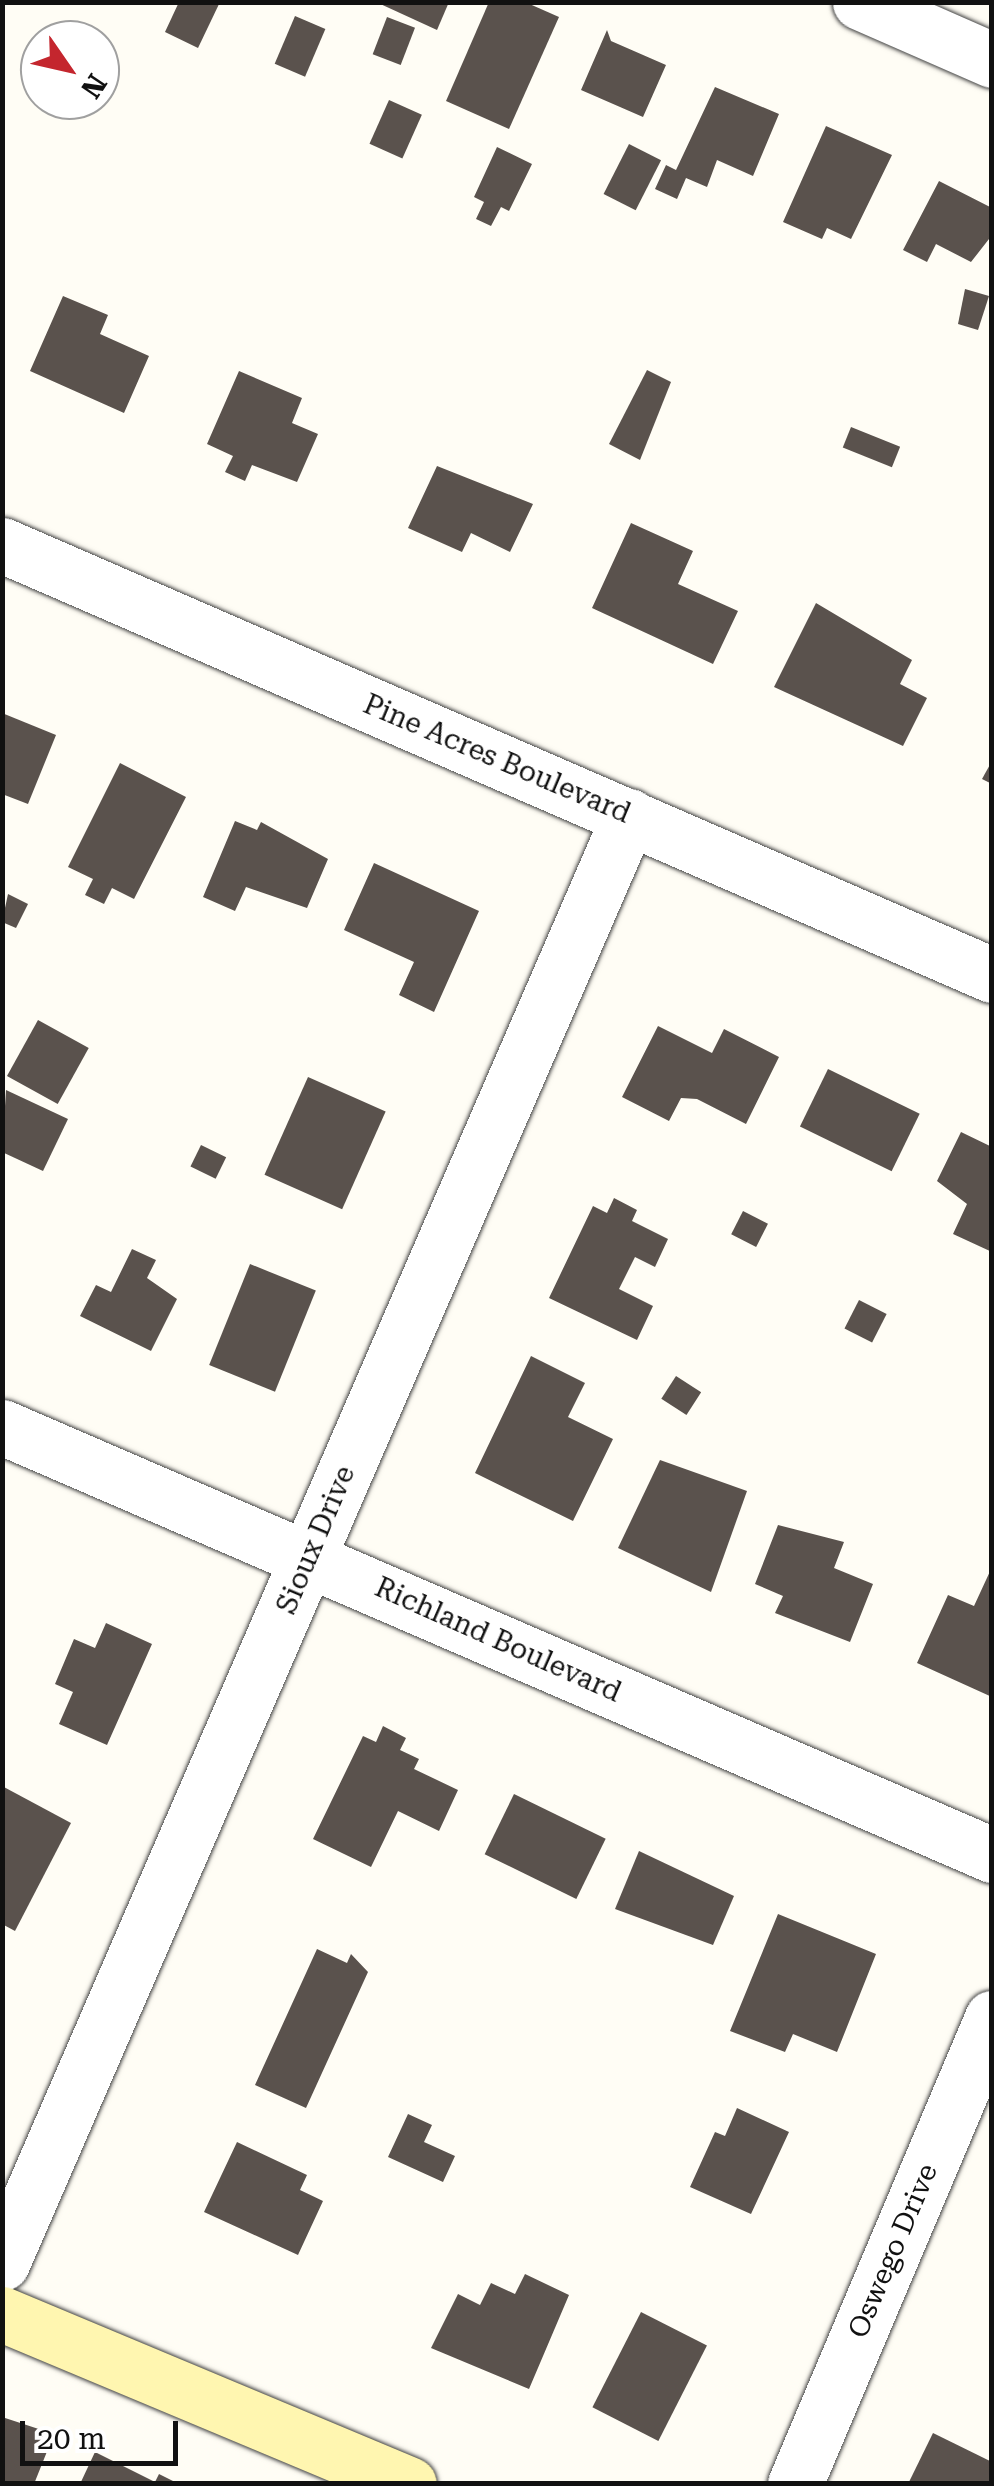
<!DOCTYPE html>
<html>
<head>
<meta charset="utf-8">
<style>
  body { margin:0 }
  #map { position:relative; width:994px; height:2486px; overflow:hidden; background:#fffdf5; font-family:"Roboto Serif",serif }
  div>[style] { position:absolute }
  .building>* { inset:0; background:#5a524d; transform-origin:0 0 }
  .roads { filter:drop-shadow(0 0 2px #444) drop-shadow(0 0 2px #444) }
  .street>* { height:55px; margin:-27.5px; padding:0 27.5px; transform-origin:27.5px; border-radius:27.5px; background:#fff }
  .secondary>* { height:55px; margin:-27.5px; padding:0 27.5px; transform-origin:27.5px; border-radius:27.5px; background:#fff6b0 }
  span { translate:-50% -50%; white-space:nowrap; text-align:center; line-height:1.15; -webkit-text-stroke:10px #fff; paint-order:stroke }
  .street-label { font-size:28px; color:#111 }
  .frame { position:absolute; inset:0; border:5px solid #111; pointer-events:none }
  .north { position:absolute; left:20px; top:20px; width:100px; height:100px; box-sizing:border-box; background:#fff; border:2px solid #a0a0a0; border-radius:50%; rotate:124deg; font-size:28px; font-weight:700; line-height:40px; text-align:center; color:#111 }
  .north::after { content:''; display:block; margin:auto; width:35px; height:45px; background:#c4262e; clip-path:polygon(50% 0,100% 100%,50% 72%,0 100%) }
  .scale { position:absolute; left:20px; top:2421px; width:158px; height:45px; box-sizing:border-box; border:5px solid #111; border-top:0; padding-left:12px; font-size:30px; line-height:35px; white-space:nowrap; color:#111; -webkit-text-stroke:8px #fff; paint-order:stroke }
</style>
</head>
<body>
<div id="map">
  <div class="building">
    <div style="clip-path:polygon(179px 2px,220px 2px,198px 48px,165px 32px)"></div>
    <div style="clip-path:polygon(376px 2px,449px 2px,437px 30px)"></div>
    <div style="clip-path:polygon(489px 2px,525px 2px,559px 17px,509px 129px,446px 101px)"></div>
    <div style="left:295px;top:16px;width:33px;height:52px;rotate:23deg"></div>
    <div style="left:387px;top:17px;width:30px;height:40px;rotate:21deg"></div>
    <div style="clip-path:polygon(607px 30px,611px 41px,666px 65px,643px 117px,581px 90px)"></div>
    <div style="clip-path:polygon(715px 87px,779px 114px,753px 176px,717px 160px,707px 187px,686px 178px,677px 199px,655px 189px,666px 165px,676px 170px)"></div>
    <div style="left:389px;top:100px;width:36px;height:48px;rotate:24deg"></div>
    <div style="clip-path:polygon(826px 126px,892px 155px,851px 239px,827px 228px,822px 239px,783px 222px)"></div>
    <div style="left:629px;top:144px;width:36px;height:56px;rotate:27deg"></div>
    <div style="clip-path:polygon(497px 147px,532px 164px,509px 211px,501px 207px,491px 226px,476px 219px,484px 202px,474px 197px)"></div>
    <div style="clip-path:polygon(939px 181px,992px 208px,989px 239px,971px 262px,936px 244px,927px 262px,903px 250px)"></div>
    <div style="clip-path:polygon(965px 289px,989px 296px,978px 330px,958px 324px)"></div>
    <div style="clip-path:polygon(63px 296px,108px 315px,100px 334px,149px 356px,124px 413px,30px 371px)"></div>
    <div style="clip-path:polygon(647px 370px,671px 382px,640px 460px,609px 444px)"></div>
    <div style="clip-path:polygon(239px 371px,302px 398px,292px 423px,318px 434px,297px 482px,252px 465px,245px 481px,225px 472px,233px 456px,207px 444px)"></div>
    <div style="left:851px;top:427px;width:53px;height:22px;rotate:22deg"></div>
    <div style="clip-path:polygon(437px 466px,533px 504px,510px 552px,471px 533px,462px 552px,408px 528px)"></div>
    <div style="clip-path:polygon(631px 523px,693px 551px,678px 584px,738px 611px,713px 664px,592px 608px)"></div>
    <div style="clip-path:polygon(816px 603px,912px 660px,900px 684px,927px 698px,903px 746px,774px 687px)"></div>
    <div style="clip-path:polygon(2px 713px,56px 735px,28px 804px,2px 794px)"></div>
    <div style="clip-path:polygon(992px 761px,992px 784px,982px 779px)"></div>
    <div style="clip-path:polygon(120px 763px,186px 797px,134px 899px,112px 888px,104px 904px,85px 895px,93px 879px,68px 867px)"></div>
    <div style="clip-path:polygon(235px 821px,257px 830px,261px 822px,328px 859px,307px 908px,246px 887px,235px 911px,203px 897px)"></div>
    <div style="clip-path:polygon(374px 863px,479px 911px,434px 1012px,399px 995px,414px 962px,344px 930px)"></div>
    <div style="clip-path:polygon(8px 894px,28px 904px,16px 928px,2px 922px)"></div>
    <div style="left:38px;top:1020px;width:58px;height:64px;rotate:29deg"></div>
    <div style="clip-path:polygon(658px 1026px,712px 1053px,724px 1029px,779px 1057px,746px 1124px,697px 1099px,681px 1098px,669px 1121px,622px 1097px)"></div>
    <div style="left:828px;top:1069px;width:102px;height:64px;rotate:26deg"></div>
    <div style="left:308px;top:1077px;width:85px;height:107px;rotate:24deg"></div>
    <div style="clip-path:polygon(6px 1090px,68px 1119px,43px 1171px,2px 1152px)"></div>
    <div style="clip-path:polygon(961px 1132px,992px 1147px,992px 1252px,953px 1234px,967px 1204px,937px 1181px)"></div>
    <div style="left:201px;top:1145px;width:28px;height:24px;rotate:26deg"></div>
    <div style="clip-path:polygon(614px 1198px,637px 1210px,632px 1221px,668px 1239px,655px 1267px,635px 1257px,619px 1289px,653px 1306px,637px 1340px,549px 1298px,593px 1206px,607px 1213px)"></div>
    <div style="left:743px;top:1211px;width:28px;height:26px;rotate:27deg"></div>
    <div style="clip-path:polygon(132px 1249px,156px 1260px,147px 1278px,177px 1299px,151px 1351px,80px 1316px,96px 1285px,111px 1292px)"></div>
    <div style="left:250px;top:1264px;width:71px;height:109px;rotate:22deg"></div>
    <div style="left:859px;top:1300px;width:31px;height:32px;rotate:27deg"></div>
    <div style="clip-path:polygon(531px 1356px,585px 1383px,568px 1417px,613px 1439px,573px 1521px,475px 1473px)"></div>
    <div style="left:676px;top:1376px;width:30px;height:27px;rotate:33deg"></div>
    <div style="clip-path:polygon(660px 1460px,747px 1491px,711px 1592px,618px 1548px)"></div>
    <div style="clip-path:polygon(778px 1525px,844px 1542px,834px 1568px,873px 1584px,850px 1642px,775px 1613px,783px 1596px,755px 1584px)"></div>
    <div style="clip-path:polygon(992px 1567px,992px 1697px,917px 1663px,948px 1595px,974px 1606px)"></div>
    <div style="clip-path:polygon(106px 1623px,152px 1644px,107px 1745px,59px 1724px,73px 1692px,55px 1684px,74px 1639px,95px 1648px)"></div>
    <div style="clip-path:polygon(383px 1726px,406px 1738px,400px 1750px,419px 1759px,414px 1769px,458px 1790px,439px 1831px,398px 1811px,371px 1867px,313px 1839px,363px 1736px,376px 1742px)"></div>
    <div style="clip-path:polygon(2px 1786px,71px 1823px,15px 1931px,2px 1924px)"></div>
    <div style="left:514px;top:1794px;width:102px;height:67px;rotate:26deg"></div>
    <div style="clip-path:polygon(639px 1851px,734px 1896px,713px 1945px,615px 1909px)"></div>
    <div style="clip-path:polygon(778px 1914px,876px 1954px,837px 2052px,793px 2034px,785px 2052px,730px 2031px)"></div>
    <div style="clip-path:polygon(317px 1949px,347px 1963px,351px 1954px,368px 1972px,306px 2108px,255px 2085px)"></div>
    <div style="clip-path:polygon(737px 2108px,789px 2132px,751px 2214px,690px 2187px,715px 2132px,725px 2136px)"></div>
    <div style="clip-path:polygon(408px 2114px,432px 2125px,424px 2142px,455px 2156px,443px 2182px,388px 2157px)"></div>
    <div style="clip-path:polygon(237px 2142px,307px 2175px,300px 2190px,323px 2201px,298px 2255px,204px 2212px)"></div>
    <div style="clip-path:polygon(525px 2274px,569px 2295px,529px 2389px,431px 2348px,458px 2294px,480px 2305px,491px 2283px,515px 2294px)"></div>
    <div style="left:641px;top:2312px;width:74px;height:107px;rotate:27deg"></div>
    <div style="clip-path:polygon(2px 2417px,54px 2434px,34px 2484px,2px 2484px)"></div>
    <div style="clip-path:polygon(933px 2433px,992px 2462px,992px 2484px,908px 2484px)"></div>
    <div style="clip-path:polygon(95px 2452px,155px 2482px,159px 2474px,179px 2484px,80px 2484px)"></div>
  </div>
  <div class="roads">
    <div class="street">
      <div style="left:860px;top:2px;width:144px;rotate:23.7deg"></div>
      <div style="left:2px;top:545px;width:1079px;rotate:23.48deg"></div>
      <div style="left:2px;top:1427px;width:1079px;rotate:23.38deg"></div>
      <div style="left:2px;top:2263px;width:1577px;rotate:-66.57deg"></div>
      <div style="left:795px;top:2484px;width:506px;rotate:-67.08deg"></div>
    </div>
    <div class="secondary">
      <div style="left:2px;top:2314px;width:441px;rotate:22.7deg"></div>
    </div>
  </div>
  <div class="street-label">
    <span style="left:497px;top:759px;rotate:23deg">Pine Acres Boulevard</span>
    <span style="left:316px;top:1540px;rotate:-67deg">Sioux Drive</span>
    <span style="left:498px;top:1640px;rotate:24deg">Richland Boulevard</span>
    <span style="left:893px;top:2251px;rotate:-67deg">Oswego Drive</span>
  </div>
  <div class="frame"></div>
  <div class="north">N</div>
  <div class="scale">20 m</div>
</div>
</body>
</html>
